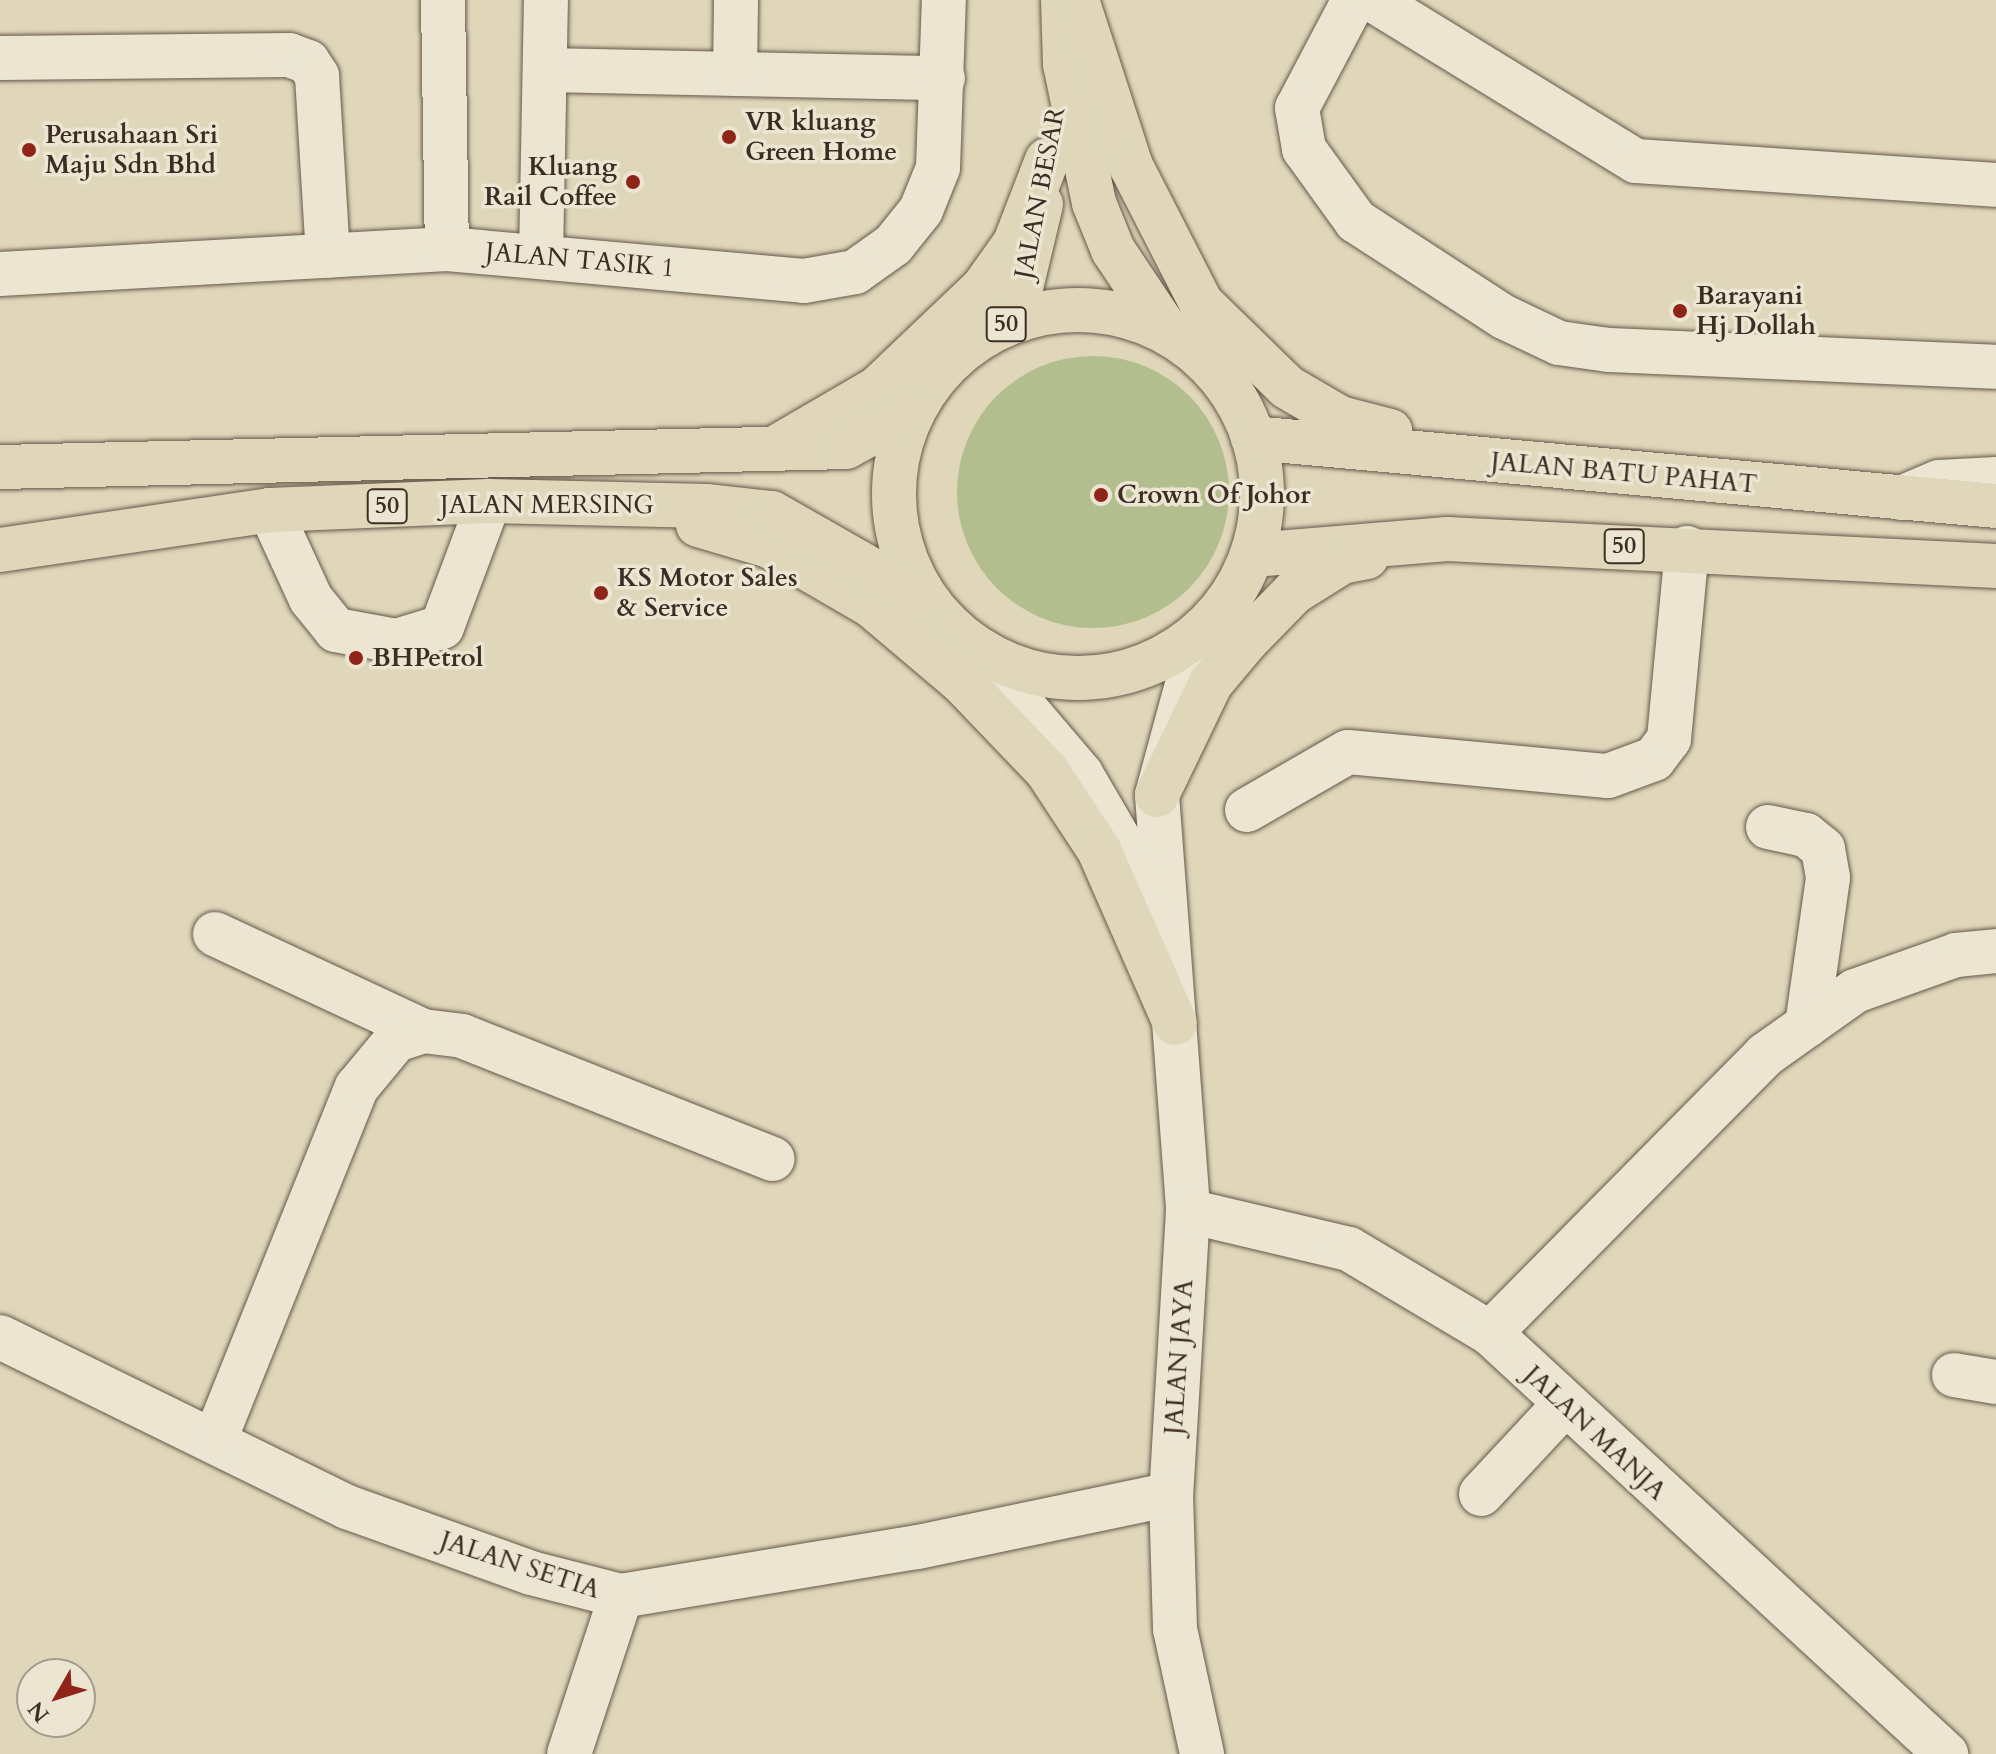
<!DOCTYPE html>
<html>
<head>
<meta charset="utf-8">
<style>
  body { margin:0 }
  #map { position:relative; width:1996px; height:1754px; overflow:hidden; background:#e0d7ba; font-family:Cardo,serif }
  div>[style] { position:absolute }
  .green>* { inset:0; background:#b3be8f }
  .round { border-radius:50% }
  .roads { filter:drop-shadow(0 0 2px #66584a) drop-shadow(0 0 2px #66584a) }
  .minor>* { height:44px; margin:-22px; padding:0 22px; transform-origin:22px; border-radius:22px; background:#ebe5d2 }
  .major>* { height:44px; margin:-22px; padding:0 22px; transform-origin:22px; border-radius:22px; background:#e0d7ba }
  .highway>* { height:44px; margin:-22px; padding:0 22px; transform-origin:22px; border-radius:22px; background:#e0d7ba }
  .highway>.ring { margin:-22px; padding:0; box-sizing:content-box; background:none; border:44px solid #e0d7ba; border-radius:50% }
  .dots>* { width:22px; height:22px; translate:-50% -50%; box-sizing:border-box; border:4px solid #ebe5d2; border-radius:50% }
  span { translate:-50% -50%; white-space:nowrap; text-align:center; line-height:1.15; -webkit-text-stroke:7px #ebe5d2; paint-order:stroke }
  .shield-label span { padding:2px 6px; background:#ebe5d2; border:2px solid; border-radius:6px; -webkit-text-stroke-width:0 }
  .shield-label { font-size:24px; color:#3d2d24; font-weight:700 }
  .poi-label { font-size:26px; color:#3d2d24; font-weight:700 }
  .left { translate:0 -50%; text-align:left }
  .right { translate:-100% -50%; text-align:right }
  .street-label { font-size:26px; color:#3d2d24 }
  .north { position:absolute; left:16px; top:1658px; width:80px; height:80px; box-sizing:border-box; background:#ebe5d2; border:2px solid #a59b8c; border-radius:50%; rotate:231deg; font-size:22px; font-weight:700; line-height:32px; text-align:center; color:#3d2d24 }
  .north::after { content:''; display:block; margin:auto; width:28px; height:36px; background:#8f2418; clip-path:polygon(50% 0,100% 100%,50% 72%,0 100%) }
</style>
</head>
<body>
<div id="map">
  <div class="green">
    <div class="round" style="left:957px;top:356px;width:272px;height:272px"></div>
  </div>
  <div class="roads">
    <div class="minor">
      <div style="left:443px;top:0;width:249px;rotate:89.1deg"></div>
      <div style="left:1354px;top:0;width:122px;rotate:117.8deg"></div>
      <div style="left:1297px;top:108px;width:42px;rotate:80.3deg"></div>
      <div style="left:1304px;top:149px;width:89px;rotate:54.2deg"></div>
      <div style="left:1356px;top:221px;width:176px;rotate:33deg"></div>
      <div style="left:1504px;top:317px;width:61px;rotate:25.3deg"></div>
      <div style="left:1559px;top:343px;width:50px;rotate:8deg"></div>
      <div style="left:1609px;top:350px;width:387px;rotate:2.5deg"></div>
      <div style="left:1373px;top:0;width:308px;rotate:31.5deg"></div>
      <div style="left:1636px;top:161px;width:361px;rotate:3.8deg"></div>
      <div style="left:0;top:58px;width:289px;rotate:-0.6deg"></div>
      <div style="left:289px;top:55px;width:20px;rotate:20deg"></div>
      <div style="left:308px;top:62px;width:17px;rotate:57deg"></div>
      <div style="left:317px;top:76px;width:180px;rotate:86.5deg"></div>
      <div style="left:545px;top:70px;width:398px;rotate:1.2deg"></div>
      <div style="left:735px;top:74px;width:74px;rotate:-89.2deg"></div>
      <div style="left:541px;top:257px;width:257px;rotate:-88.9deg"></div>
      <div style="left:0;top:274px;width:448px;rotate:-3.2deg"></div>
      <div style="left:447px;top:249px;width:358px;rotate:5.1deg"></div>
      <div style="left:804px;top:281px;width:52px;rotate:-10deg"></div>
      <div style="left:855px;top:272px;width:47px;rotate:-35.4deg"></div>
      <div style="left:893px;top:245px;width:45px;rotate:-51.3deg"></div>
      <div style="left:921px;top:210px;width:45px;rotate:-68deg"></div>
      <div style="left:938px;top:168px;width:168px;rotate:-88deg"></div>
      <div style="left:1901px;top:498px;width:41px;rotate:-22.8deg"></div>
      <div style="left:1939px;top:482px;width:57px;rotate:-3deg"></div>
      <div style="left:270px;top:510px;width:98px;rotate:65.3deg"></div>
      <div style="left:311px;top:599px;width:40px;rotate:51deg"></div>
      <div style="left:336px;top:630px;width:61px;rotate:10.4deg"></div>
      <div style="left:396px;top:641px;width:48px;rotate:-16.9deg"></div>
      <div style="left:442px;top:627px;width:134px;rotate:-69.5deg"></div>
      <div style="left:1201px;top:633px;width:168px;rotate:105.2deg"></div>
      <div style="left:1157px;top:795px;width:417px;rotate:85.7deg"></div>
      <div style="left:1188px;top:1211px;width:284px;rotate:93.4deg"></div>
      <div style="left:1171px;top:1494px;width:135px;rotate:88.3deg"></div>
      <div style="left:1175px;top:1629px;width:128px;rotate:77.8deg"></div>
      <div style="left:973px;top:647px;width:167px;rotate:49.6deg"></div>
      <div style="left:1081px;top:774px;width:97px;rotate:59.7deg"></div>
      <div style="left:1130px;top:858px;width:60px;rotate:70.7deg"></div>
      <div style="left:1247px;top:810px;width:116px;rotate:-29.9deg"></div>
      <div style="left:1348px;top:752px;width:261px;rotate:5.3deg"></div>
      <div style="left:1608px;top:776px;width:49px;rotate:-20.3deg"></div>
      <div style="left:1654px;top:759px;width:25px;rotate:-53deg"></div>
      <div style="left:1669px;top:739px;width:192px;rotate:-84.6deg"></div>
      <div style="left:1768px;top:827px;width:39px;rotate:12deg"></div>
      <div style="left:1806px;top:835px;width:22px;rotate:39deg"></div>
      <div style="left:1823px;top:849px;width:29px;rotate:80deg"></div>
      <div style="left:1828px;top:878px;width:149px;rotate:98.1deg"></div>
      <div style="left:215px;top:934px;width:230px;rotate:25deg"></div>
      <div style="left:1188px;top:1211px;width:165px;rotate:13.3deg"></div>
      <div style="left:1349px;top:1249px;width:164px;rotate:30.8deg"></div>
      <div style="left:1490px;top:1333px;width:621px;rotate:42.71deg"></div>
      <div style="left:1490px;top:1333px;width:391px;rotate:-45.3deg"></div>
      <div style="left:1765px;top:1055px;width:110px;rotate:-35.4deg"></div>
      <div style="left:1855px;top:991px;width:107px;rotate:-19.6deg"></div>
      <div style="left:1956px;top:955px;width:40px;rotate:-5.7deg"></div>
      <div style="left:0;top:1337px;width:386px;rotate:26.1deg"></div>
      <div style="left:347px;top:1507px;width:195px;rotate:19.7deg"></div>
      <div style="left:531px;top:1573px;width:93px;rotate:14.3deg"></div>
      <div style="left:621px;top:1596px;width:301px;rotate:-9.4deg"></div>
      <div style="left:918px;top:1547px;width:258px;rotate:-11.8deg"></div>
      <div style="left:1954px;top:1375px;width:43px;rotate:9.5deg"></div>
      <div style="left:216px;top:1437px;width:377px;rotate:-68.1deg"></div>
      <div style="left:357px;top:1087px;width:61px;rotate:-50.3deg"></div>
      <div style="left:396px;top:1040px;width:28px;rotate:-18deg"></div>
      <div style="left:423px;top:1031px;width:39px;rotate:7deg"></div>
      <div style="left:462px;top:1036px;width:334px;rotate:21.6deg"></div>
      <div style="left:1481px;top:1494px;width:122px;rotate:-47deg"></div>
      <div style="left:569px;top:1754px;width:166px;rotate:-71.8deg"></div>
    </div>
    <div class="major">
      <div style="left:1063px;top:0;width:64px;rotate:88.2deg"></div>
      <div style="left:1065px;top:64px;width:142px;rotate:78.2deg"></div>
      <div style="left:1094px;top:203px;width:51px;rotate:68deg"></div>
      <div style="left:1113px;top:250px;width:101px;rotate:56.3deg"></div>
      <div style="left:1013px;top:321px;width:120px;rotate:-76.5deg"></div>
    </div>
    <div class="highway">
      <div style="left:1077px;top:0;width:175px;rotate:72deg"></div>
      <div style="left:1131px;top:166px;width:154px;rotate:62.9deg"></div>
      <div style="left:1201px;top:303px;width:120px;rotate:44.3deg"></div>
      <div style="left:1287px;top:387px;width:61px;rotate:30.3deg"></div>
      <div style="left:1340px;top:418px;width:52px;rotate:14.6deg"></div>
      <div class="ring" style="left:894px;top:310px;width:324px;height:324px"></div>
      <div style="left:1253px;top:438px;width:746px;rotate:5.23deg"></div>
      <div style="left:777px;top:447px;width:117px;rotate:-30.3deg"></div>
      <div style="left:878px;top:388px;width:145px;rotate:-43.6deg"></div>
      <div style="left:983px;top:288px;width:55px;rotate:-54.6deg"></div>
      <div style="left:1015px;top:243px;width:89px;rotate:-68.9deg"></div>
      <div style="left:0;top:467px;width:846px;rotate:-1.35deg"></div>
      <div style="left:846px;top:447px;width:75px;rotate:-28.6deg"></div>
      <div style="left:698px;top:525px;width:74px;rotate:16.5deg"></div>
      <div style="left:769px;top:546px;width:119px;rotate:30.2deg"></div>
      <div style="left:872px;top:606px;width:118px;rotate:40.2deg"></div>
      <div style="left:962px;top:682px;width:123px;rotate:46.3deg"></div>
      <div style="left:1047px;top:771px;width:95px;rotate:56.6deg"></div>
      <div style="left:1099px;top:850px;width:189px;rotate:66.3deg"></div>
      <div style="left:0;top:550px;width:273px;rotate:-8.4deg"></div>
      <div style="left:270px;top:510px;width:219px;rotate:-2.4deg"></div>
      <div style="left:489px;top:501px;width:217px;rotate:1.3deg"></div>
      <div style="left:706px;top:506px;width:66px;rotate:6.1deg"></div>
      <div style="left:772px;top:513px;width:177px;rotate:29.7deg"></div>
      <div style="left:1253px;top:555px;width:195px;rotate:-4.7deg"></div>
      <div style="left:1447px;top:539px;width:550px;rotate:2.82deg"></div>
      <div style="left:1157px;top:795px;width:124px;rotate:-64.3deg"></div>
      <div style="left:1211px;top:683px;width:56px;rotate:-50.1deg"></div>
      <div style="left:1247px;top:640px;width:67px;rotate:-45.6deg"></div>
      <div style="left:1294px;top:592px;width:57px;rotate:-32deg"></div>
      <div style="left:1342px;top:562px;width:25px;rotate:-11deg"></div>
    </div>
  </div>
  <div class="dots">
    <div style="left:729px;top:137px;background:#8f2418"></div>
    <div style="left:29px;top:150px;background:#8f2418"></div>
    <div style="left:633px;top:182px;background:#8f2418"></div>
    <div style="left:1680px;top:311px;background:#8f2418"></div>
    <div style="left:1101px;top:495px;background:#8f2418"></div>
    <div style="left:601px;top:593px;background:#8f2418"></div>
    <div style="left:356px;top:658px;background:#8f2418"></div>
  </div>
  <div class="shield-label">
    <span style="left:1006px;top:324px">50</span>
    <span style="left:387px;top:506px">50</span>
    <span style="left:1624px;top:546px">50</span>
  </div>
  <div class="poi-label">
    <span class="left" style="left:745px;top:137px">VR kluang<br>Green Home</span>
    <span class="left" style="left:45px;top:150px">Perusahaan Sri<br>Maju Sdn Bhd</span>
    <span class="right" style="left:617px;top:182px">Kluang<br>Rail Coffee</span>
    <span class="left" style="left:1696px;top:311px">Barayani<br>Hj Dollah</span>
    <span class="left" style="left:1117px;top:495px">Crown Of Johor</span>
    <span class="left" style="left:617px;top:593px">KS Motor Sales<br>&amp; Service</span>
    <span class="left" style="left:372px;top:658px">BHPetrol</span>
  </div>
  <div class="street-label">
    <span style="left:1040px;top:193px;rotate:-79deg">JALAN BESAR</span>
    <span style="left:580px;top:260px;rotate:5deg">JALAN TASIK 1</span>
    <span style="left:1624px;top:473px;rotate:5deg">JALAN BATU PAHAT</span>
    <span style="left:547px;top:505px">JALAN MERSING</span>
    <span style="left:1179px;top:1357px;rotate:-86deg">JALAN JAYA</span>
    <span style="left:1595px;top:1433px;rotate:43deg">JALAN MANJA</span>
    <span style="left:520px;top:1565px;rotate:18deg">JALAN SETIA</span>
  </div>
  <div class="north">N</div>
</div>
</body>
</html>
